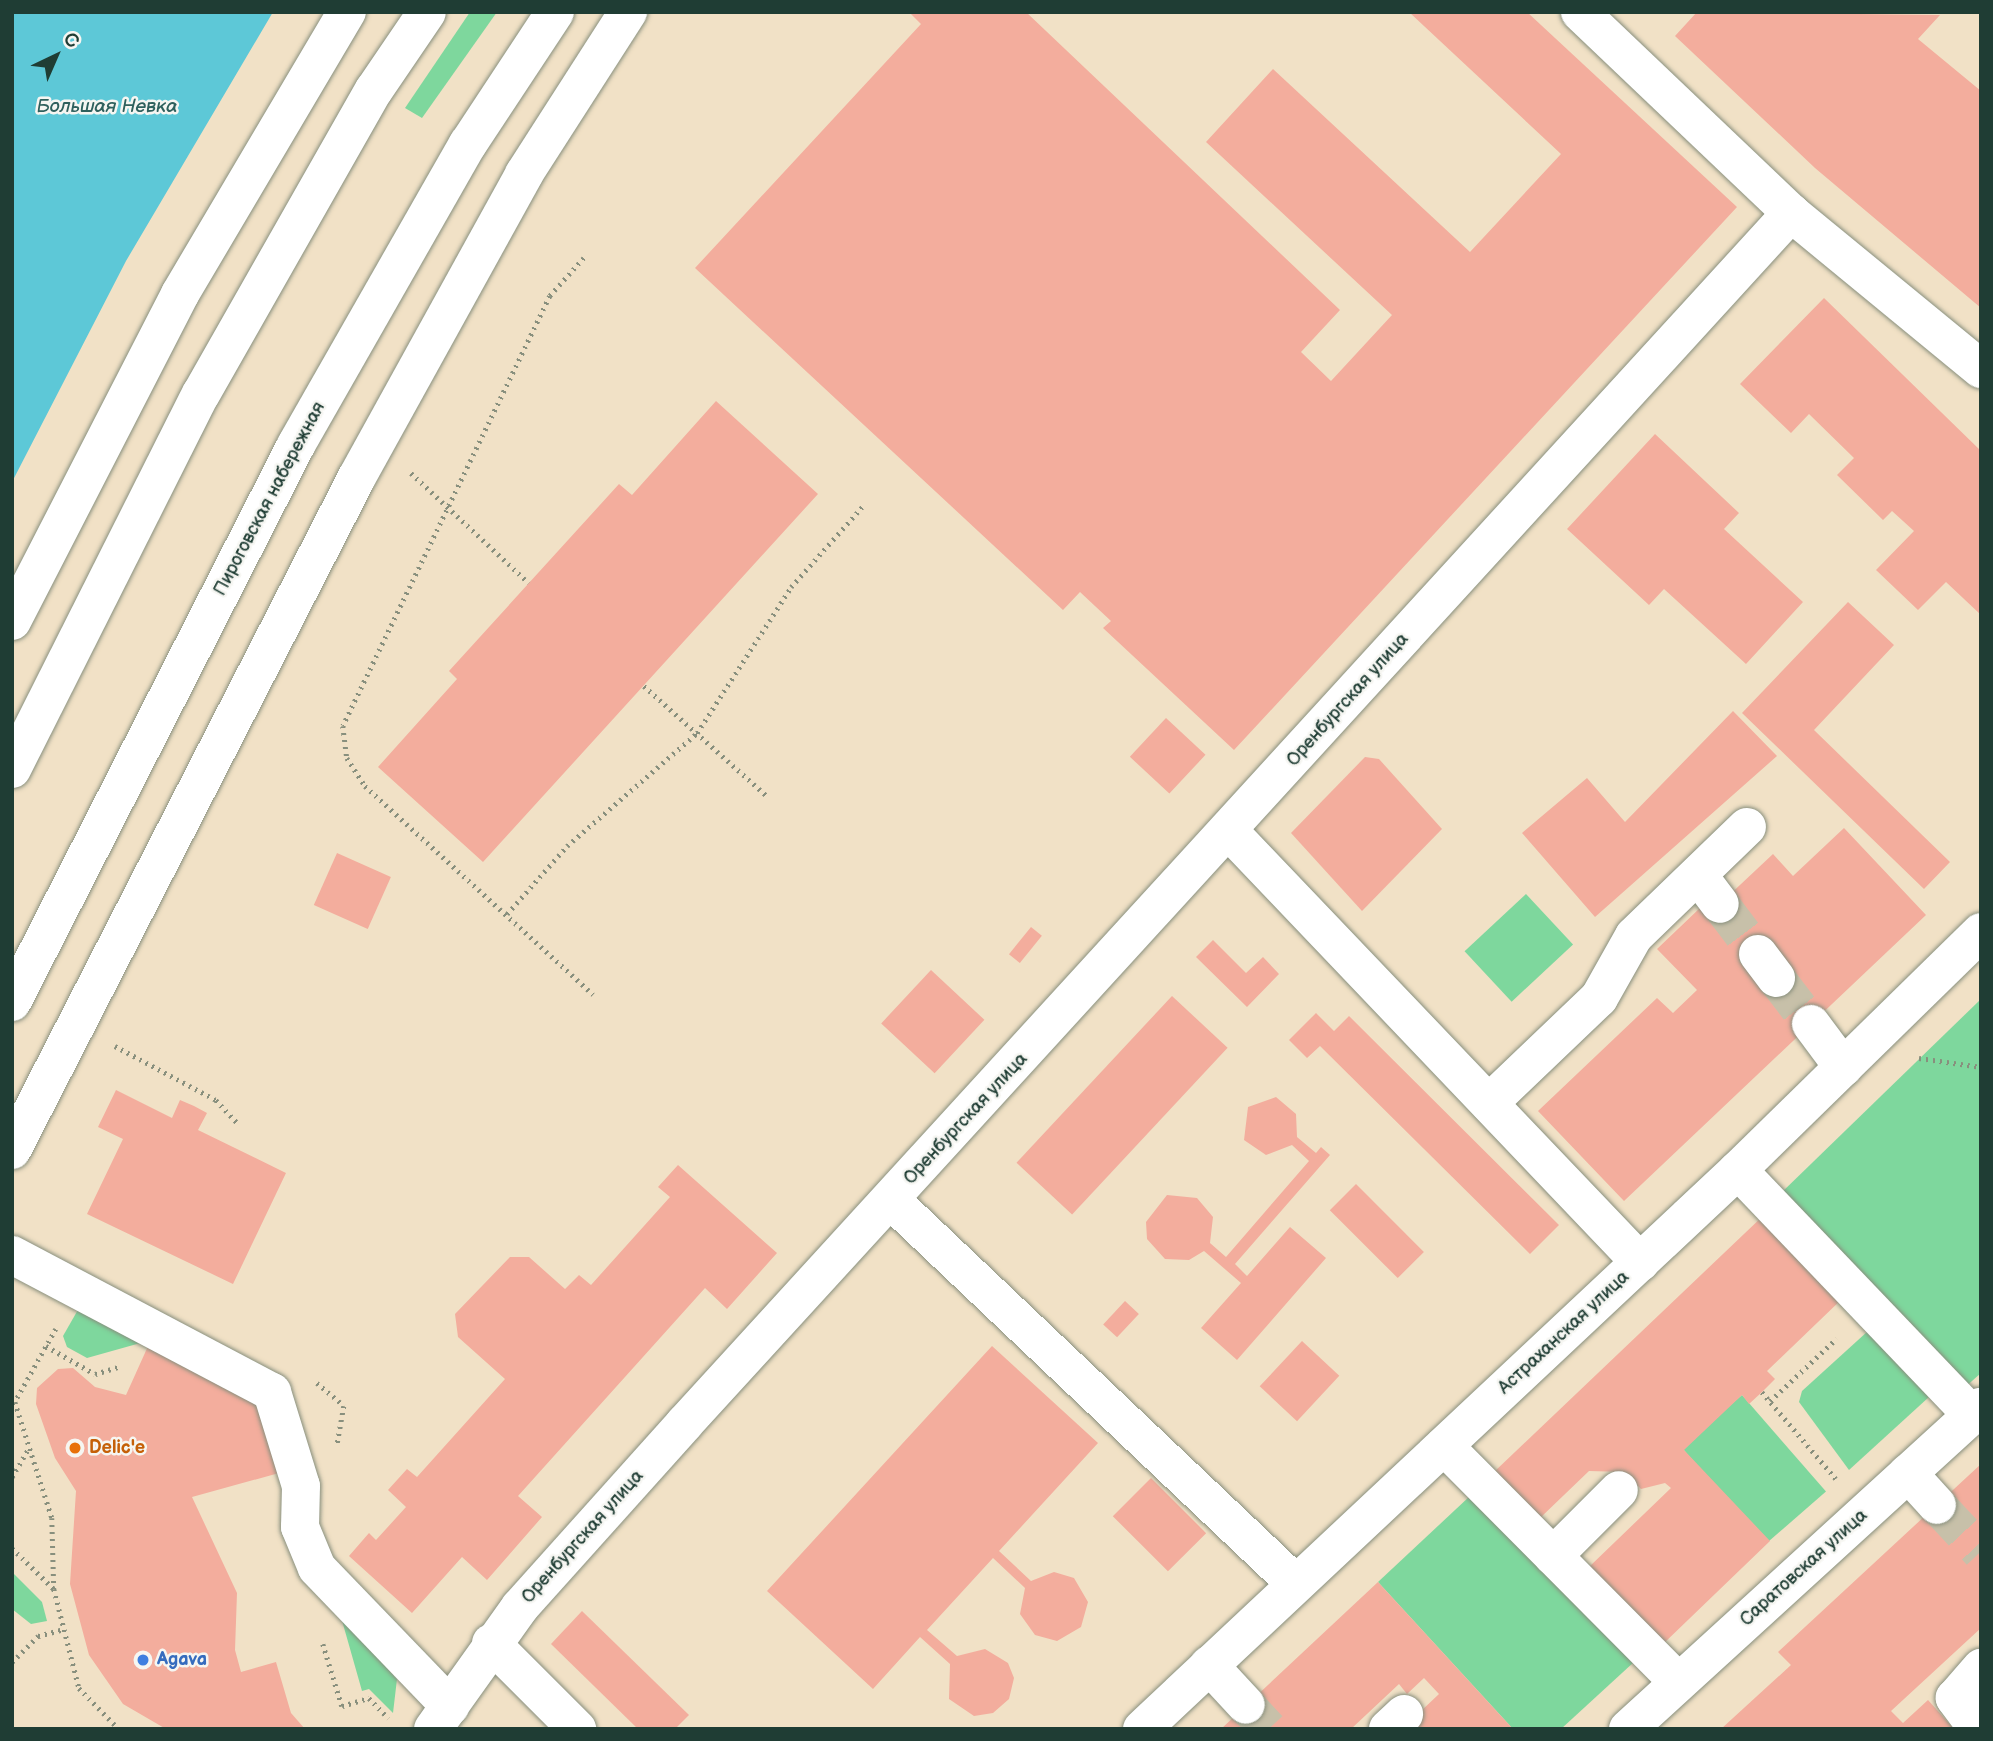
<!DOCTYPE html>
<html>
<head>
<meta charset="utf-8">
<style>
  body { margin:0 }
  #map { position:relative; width:1993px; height:1741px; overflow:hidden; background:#f1e1c6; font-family:"Balsamiq Sans",sans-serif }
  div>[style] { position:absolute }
  .green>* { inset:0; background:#7ed79d; transform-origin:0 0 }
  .water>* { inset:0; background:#5dc8d7 }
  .building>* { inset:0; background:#f3ad9d; transform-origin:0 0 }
  .minor-tunnel>* { height:38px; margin-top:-19px; transform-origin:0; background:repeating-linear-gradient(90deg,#c7c0a9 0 38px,transparent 0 57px) }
  .path>* { height:4.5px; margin-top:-2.25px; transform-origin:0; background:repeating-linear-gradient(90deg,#888f7d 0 2px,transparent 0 7px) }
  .roads { filter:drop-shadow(0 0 2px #888f7d) drop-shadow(0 0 2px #888f7d) }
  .minor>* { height:38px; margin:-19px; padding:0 19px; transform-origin:19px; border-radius:19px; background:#fff }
  .major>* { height:38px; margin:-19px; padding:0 19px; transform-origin:19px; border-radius:19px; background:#fff }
  .dots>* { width:19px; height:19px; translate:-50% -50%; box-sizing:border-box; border:4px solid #f6f6f2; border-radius:50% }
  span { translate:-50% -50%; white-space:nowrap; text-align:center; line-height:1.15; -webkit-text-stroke:5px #f6f6f2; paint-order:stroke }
  .street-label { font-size:18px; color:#1f3d34 }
  .food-label { font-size:18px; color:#c56008; font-weight:700 }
  .left { translate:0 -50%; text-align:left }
  .shop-label { font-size:18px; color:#366cbe; font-weight:700 }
  .water-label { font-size:19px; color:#2e605d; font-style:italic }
  .frame { position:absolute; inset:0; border:14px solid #1f3d34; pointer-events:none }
  .north { position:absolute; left:21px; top:21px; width:70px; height:70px; -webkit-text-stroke:5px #f6f6f2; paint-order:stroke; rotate:44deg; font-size:19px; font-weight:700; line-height:28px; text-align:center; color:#1f3d34 }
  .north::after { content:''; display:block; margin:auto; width:24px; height:32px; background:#1f3d34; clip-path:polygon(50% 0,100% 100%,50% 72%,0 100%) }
</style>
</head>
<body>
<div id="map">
  <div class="green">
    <div style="clip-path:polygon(470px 12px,497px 12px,422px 118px,405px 108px)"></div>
    <div style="left:1526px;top:894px;width:69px;height:84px;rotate:47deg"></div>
    <div style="clip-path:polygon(1981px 999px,1981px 1373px,1963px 1389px,1779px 1195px)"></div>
    <div style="clip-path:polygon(79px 1308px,144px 1342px,87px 1358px,67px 1347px,63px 1336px)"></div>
    <div style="clip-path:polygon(1868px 1331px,1929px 1397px,1849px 1470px,1799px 1402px,1802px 1391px)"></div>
    <div style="left:1742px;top:1395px;width:128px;height:80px;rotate:49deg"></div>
    <div style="clip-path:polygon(1470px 1496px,1634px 1662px,1561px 1729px,1513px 1729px,1378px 1582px)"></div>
    <div style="clip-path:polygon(12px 1572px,42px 1602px,47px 1621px,31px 1624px,12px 1609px)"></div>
    <div style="clip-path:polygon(341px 1617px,397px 1679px,393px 1713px,369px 1689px,362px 1691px)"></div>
  </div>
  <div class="water">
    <div style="clip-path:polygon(12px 12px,273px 12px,126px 261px,12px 482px)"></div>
  </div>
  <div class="building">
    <div style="clip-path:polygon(909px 12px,1026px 12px,1340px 310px,1301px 352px,1331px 381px,1392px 315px,1206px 142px,1273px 69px,1470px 252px,1561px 154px,1409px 12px,1527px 12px,1737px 207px,1234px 750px,1103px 628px,1111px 621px,1080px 592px,1063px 610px,695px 268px,921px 24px)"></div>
    <div style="clip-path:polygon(1697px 12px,1940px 15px,1918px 39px,1981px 91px,1981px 308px,1815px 168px,1675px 36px)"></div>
    <div style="clip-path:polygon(1824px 298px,1981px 451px,1981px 615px,1946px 582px,1918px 610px,1876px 570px,1914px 531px,1892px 511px,1883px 520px,1837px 475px,1854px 458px,1809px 414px,1791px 433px,1740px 384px)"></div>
    <div style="clip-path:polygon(716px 401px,818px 494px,483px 862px,378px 767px,457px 679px,449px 671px,619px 484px,632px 495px)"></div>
    <div style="clip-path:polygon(1655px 434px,1739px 513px,1724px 529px,1803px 602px,1746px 664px,1664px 589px,1649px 605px,1567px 529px)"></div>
    <div style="clip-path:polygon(1848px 602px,1894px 645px,1814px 730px,1950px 862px,1924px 889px,1742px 713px)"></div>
    <div style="clip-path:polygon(1733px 711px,1777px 756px,1595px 917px,1522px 833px,1587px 778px,1625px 822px)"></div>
    <div style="left:1166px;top:718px;width:54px;height:53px;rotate:43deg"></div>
    <div style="clip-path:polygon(1365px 757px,1379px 759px,1442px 829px,1362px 911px,1291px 833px)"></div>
    <div style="clip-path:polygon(1844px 828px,1926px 915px,1624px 1201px,1538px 1111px,1657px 998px,1673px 1013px,1697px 990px,1657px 949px,1701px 907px,1708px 915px,1773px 854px,1793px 876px)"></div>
    <div style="left:337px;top:853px;width:59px;height:57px;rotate:24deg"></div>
    <div style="left:1031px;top:927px;width:14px;height:35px;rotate:39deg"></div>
    <div style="clip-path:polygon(1213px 940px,1246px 973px,1263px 957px,1279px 974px,1247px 1007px,1196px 957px)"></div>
    <div style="left:931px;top:970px;width:73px;height:73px;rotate:43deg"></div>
    <div style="left:1172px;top:996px;width:76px;height:228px;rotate:43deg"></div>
    <div style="clip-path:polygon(1316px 1013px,1334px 1031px,1349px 1016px,1559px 1225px,1530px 1254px,1320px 1046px,1307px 1058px,1289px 1040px)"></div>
    <div style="clip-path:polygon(116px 1090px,172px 1118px,180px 1100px,194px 1106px,207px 1113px,198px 1130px,286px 1173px,233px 1284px,87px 1214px,123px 1139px,98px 1127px)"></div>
    <div style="clip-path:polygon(1276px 1097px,1296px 1114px,1297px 1137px,1316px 1153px,1321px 1147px,1330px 1155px,1235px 1264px,1247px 1276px,1290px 1227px,1326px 1258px,1237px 1360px,1201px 1328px,1241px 1283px,1204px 1251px,1189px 1260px,1165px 1259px,1147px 1239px,1146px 1222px,1167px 1195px,1197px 1198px,1213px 1217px,1210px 1243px,1226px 1257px,1309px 1161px,1292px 1145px,1266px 1155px,1244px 1140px,1248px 1107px)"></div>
    <div style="clip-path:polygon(678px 1165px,777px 1253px,727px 1309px,705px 1288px,518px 1496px,542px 1517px,487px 1580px,462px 1557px,412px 1613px,349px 1556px,369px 1533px,376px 1540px,406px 1507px,388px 1490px,407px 1469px,417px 1477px,505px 1379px,458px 1337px,455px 1314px,510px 1257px,529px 1257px,565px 1289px,579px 1275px,591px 1285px,670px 1197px,658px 1187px)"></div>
    <div style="left:1356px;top:1184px;width:96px;height:37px;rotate:45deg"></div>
    <div style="clip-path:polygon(1765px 1214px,1844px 1297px,1767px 1371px,1775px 1379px,1762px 1392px,1749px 1404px,1742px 1395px,1684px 1450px,1770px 1541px,1662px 1645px,1589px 1567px,1671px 1488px,1665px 1483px,1641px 1489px,1624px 1472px,1589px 1471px,1539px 1519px,1494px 1472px)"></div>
    <div style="left:1125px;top:1301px;width:19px;height:32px;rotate:43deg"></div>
    <div style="left:1302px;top:1341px;width:51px;height:62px;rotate:43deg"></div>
    <div style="clip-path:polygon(149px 1344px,259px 1401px,279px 1473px,192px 1497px,237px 1593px,235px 1650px,241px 1672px,276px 1662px,291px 1713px,305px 1729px,166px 1729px,123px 1704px,89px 1655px,70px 1584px,76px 1491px,55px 1458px,36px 1404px,37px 1388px,58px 1369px,73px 1368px,95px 1387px,126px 1395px)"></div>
    <div style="clip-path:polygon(992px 1346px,1098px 1443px,999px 1551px,1031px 1581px,1054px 1572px,1074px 1578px,1088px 1602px,1081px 1627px,1057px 1641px,1035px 1635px,1020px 1614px,1025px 1588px,993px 1558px,927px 1630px,957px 1656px,985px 1649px,1008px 1663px,1014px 1678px,1009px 1699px,993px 1713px,974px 1716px,949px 1699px,950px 1664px,920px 1637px,873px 1689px,767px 1591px)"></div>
    <div style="clip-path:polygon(1981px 1464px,1981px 1628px,1891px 1711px,1903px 1723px,1928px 1700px,1954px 1729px,1721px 1729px,1791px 1665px,1778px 1652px)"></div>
    <div style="left:1151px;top:1478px;width:78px;height:54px;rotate:45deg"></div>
    <div style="clip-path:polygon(1378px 1582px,1513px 1729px,1402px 1729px,1439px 1694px,1424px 1678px,1407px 1694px,1399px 1684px,1351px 1729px,1221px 1729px)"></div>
    <div style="clip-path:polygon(582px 1611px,689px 1715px,675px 1729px,638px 1729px,551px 1644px)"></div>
  </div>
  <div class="minor-tunnel">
    <div style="left:1720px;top:904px;width:63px;rotate:52.8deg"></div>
    <div style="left:1776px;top:978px;width:58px;rotate:52.7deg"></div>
    <div style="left:1937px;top:1505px;width:64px;rotate:46.9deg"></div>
    <div style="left:1246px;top:1705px;width:33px;rotate:47deg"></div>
  </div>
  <div class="path">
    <div style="left:584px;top:258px;width:51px;rotate:131.8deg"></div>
    <div style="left:550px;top:296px;width:477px;rotate:115.7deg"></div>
    <div style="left:343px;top:726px;width:32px;rotate:83deg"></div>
    <div style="left:347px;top:758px;width:33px;rotate:57deg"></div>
    <div style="left:365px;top:786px;width:309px;rotate:42.4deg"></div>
    <div style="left:411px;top:473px;width:161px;rotate:43deg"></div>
    <div style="left:644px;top:686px;width:166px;rotate:41.8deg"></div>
    <div style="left:507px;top:914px;width:91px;rotate:-48.6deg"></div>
    <div style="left:567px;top:846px;width:172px;rotate:-41deg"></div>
    <div style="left:697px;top:733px;width:174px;rotate:-57.2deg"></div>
    <div style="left:791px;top:587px;width:107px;rotate:-48.4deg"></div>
    <div style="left:115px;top:1046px;width:115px;rotate:28.1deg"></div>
    <div style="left:216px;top:1100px;width:33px;rotate:47deg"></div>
    <div style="left:1919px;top:1058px;width:63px;rotate:8.3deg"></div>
    <div style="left:56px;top:1329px;width:84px;rotate:119.3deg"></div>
    <div style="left:15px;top:1402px;width:122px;rotate:72.3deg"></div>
    <div style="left:52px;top:1518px;width:71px;rotate:88.4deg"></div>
    <div style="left:54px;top:1589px;width:102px;rotate:75.8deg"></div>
    <div style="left:79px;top:1688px;width:57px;rotate:45.7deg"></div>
    <div style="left:46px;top:1346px;width:56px;rotate:29.7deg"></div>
    <div style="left:95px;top:1374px;width:27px;rotate:-17deg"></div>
    <div style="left:317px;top:1383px;width:35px;rotate:40deg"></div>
    <div style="left:344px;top:1406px;width:41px;rotate:99.9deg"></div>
    <div style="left:1762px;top:1392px;width:114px;rotate:49.6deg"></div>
    <div style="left:1770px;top:1401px;width:91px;rotate:-43.2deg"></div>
    <div style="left:12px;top:1477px;width:34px;rotate:-60deg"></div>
    <div style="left:12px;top:1548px;width:59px;rotate:44.3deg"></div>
    <div style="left:323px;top:1644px;width:65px;rotate:73deg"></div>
    <div style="left:342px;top:1706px;width:28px;rotate:-17deg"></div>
    <div style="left:369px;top:1698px;width:28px;rotate:46deg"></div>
    <div style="left:12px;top:1662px;width:37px;rotate:-45deg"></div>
    <div style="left:38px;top:1636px;width:27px;rotate:-15deg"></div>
  </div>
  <div class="roads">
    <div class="minor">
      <div style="left:1580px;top:12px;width:291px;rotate:43.6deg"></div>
      <div style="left:1791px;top:213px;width:246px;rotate:39.4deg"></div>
      <div style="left:1229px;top:831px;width:596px;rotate:46.36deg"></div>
      <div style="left:1698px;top:875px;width:36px;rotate:53deg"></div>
      <div style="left:1758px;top:954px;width:30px;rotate:53deg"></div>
      <div style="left:1811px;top:1024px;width:54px;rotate:53.3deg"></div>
      <div style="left:1489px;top:1103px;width:152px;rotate:-43.7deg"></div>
      <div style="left:1599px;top:998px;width:71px;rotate:-60.6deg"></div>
      <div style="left:1634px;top:936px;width:157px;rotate:-44deg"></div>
      <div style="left:1738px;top:1170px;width:339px;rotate:46.3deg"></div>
      <div style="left:891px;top:1200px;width:558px;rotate:43.48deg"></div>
      <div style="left:12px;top:1255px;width:294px;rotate:27.8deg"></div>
      <div style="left:272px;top:1392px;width:98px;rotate:72.9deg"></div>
      <div style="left:301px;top:1486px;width:41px;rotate:91.4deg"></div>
      <div style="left:300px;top:1527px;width:44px;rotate:67.5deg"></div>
      <div style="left:317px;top:1568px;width:192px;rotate:46.1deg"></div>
      <div style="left:1444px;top:1446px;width:332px;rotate:45.2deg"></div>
      <div style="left:1908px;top:1473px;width:43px;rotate:47.8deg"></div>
      <div style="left:1553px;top:1556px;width:93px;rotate:-45deg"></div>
      <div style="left:491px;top:1643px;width:122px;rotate:45deg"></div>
      <div style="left:1209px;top:1665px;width:54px;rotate:47.2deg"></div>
      <div style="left:433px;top:1729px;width:150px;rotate:-54.5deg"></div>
      <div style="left:520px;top:1607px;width:246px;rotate:-48.1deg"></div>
      <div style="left:684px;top:1424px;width:1641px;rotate:-47.57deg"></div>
      <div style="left:1142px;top:1729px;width:817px;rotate:-43.17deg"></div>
      <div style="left:1738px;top:1170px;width:340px;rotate:-44.4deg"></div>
      <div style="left:1388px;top:1729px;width:22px;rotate:-43deg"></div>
      <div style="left:1628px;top:1729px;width:478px;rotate:-42.4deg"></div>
      <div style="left:1978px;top:1729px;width:39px;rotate:-127deg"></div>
      <div style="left:1955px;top:1698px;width:40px;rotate:-49deg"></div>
    </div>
    <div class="major">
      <div style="left:12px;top:621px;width:368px;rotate:-62.8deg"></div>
      <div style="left:180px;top:294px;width:328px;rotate:-59.4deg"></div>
      <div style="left:12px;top:769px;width:420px;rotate:-63.3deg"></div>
      <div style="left:201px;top:394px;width:350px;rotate:-60.4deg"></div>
      <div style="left:374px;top:90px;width:94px;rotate:-55.8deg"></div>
      <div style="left:12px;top:1002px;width:625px;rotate:-62.98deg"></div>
      <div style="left:296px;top:445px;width:347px;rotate:-60.3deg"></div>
      <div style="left:468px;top:144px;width:158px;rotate:-56.6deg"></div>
      <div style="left:12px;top:1150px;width:756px;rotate:-62.86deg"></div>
      <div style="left:357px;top:477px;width:346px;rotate:-61.1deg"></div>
      <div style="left:524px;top:174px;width:193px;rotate:-57.3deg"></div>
    </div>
  </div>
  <div class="dots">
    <div style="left:75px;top:1448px;background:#e8710a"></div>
    <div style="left:143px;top:1660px;background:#3f7fe0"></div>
  </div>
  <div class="street-label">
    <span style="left:270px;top:499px;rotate:-62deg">Пироговская набережная</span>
    <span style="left:1348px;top:700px;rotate:-48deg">Оренбургская улица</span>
    <span style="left:966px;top:1119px;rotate:-47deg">Оренбургская улица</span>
    <span style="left:1564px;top:1333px;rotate:-43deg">Астраханская улица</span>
    <span style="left:583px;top:1537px;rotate:-48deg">Оренбургская улица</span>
    <span style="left:1804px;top:1568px;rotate:-42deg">Саратовская улица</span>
  </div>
  <div class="food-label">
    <span class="left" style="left:89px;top:1448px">Delic'e</span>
  </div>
  <div class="shop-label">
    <span class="left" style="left:157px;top:1660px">Agava</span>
  </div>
  <div class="water-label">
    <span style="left:107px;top:107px">Большая Невка</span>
  </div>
  <div class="frame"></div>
  <div class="north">С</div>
</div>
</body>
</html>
